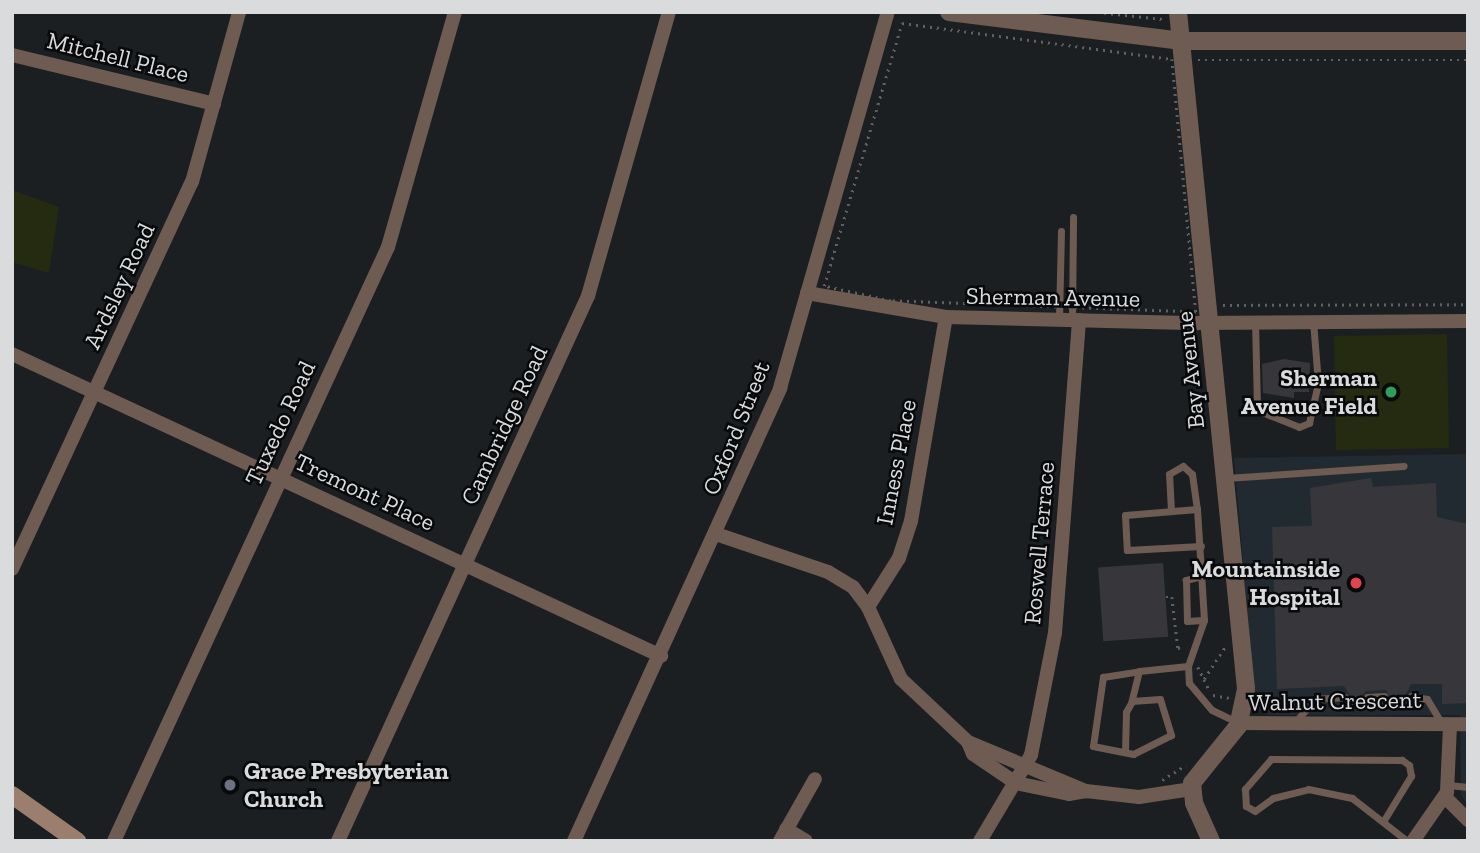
<!DOCTYPE html>
<html>
<head>
<meta charset="utf-8">
<style>
  body { margin:0 }
  #map { position:relative; width:1480px; height:853px; overflow:hidden; background:#1b1f22; font-family:"Zilla Slab",serif }
  div>[style] { position:absolute }
  .built>* { inset:0; background:#222a31 }
  .green>* { inset:0; background:#252b10; transform-origin:0 0 }
  .building>* { inset:0; background:#37373b; transform-origin:0 0 }
  .path>* { height:2.5px; margin-top:-1.25px; transform-origin:0; background:repeating-linear-gradient(90deg,#5e6164 0 2px,transparent 0 7px) }
  .service>* { height:7px; margin:-3.5px; padding:0 3.5px; transform-origin:3.5px; border-radius:3.5px; background:#6e5b51 }
  .minor>* { height:14px; margin:-7px; padding:0 7px; transform-origin:7px; border-radius:7px; background:#6e5b51 }
  .tertiary>* { height:18px; margin:-9px; padding:0 9px; transform-origin:9px; border-radius:9px; background:#6e5b51 }
  .secondary>* { height:18px; margin:-9px; padding:0 9px; transform-origin:9px; border-radius:9px; background:#9b7e6d }
  .dots>* { width:19px; height:19px; translate:-50% -50%; box-sizing:border-box; border:4px solid #07090a; border-radius:50% }
  span { translate:-50% -50%; white-space:nowrap; text-align:center; line-height:1.15; -webkit-text-stroke:5px #07090a; paint-order:stroke }
  .street-label { font-size:24px; color:#d9dbdd }
  .poi-label { font-size:24px; color:#d9dbdd; font-weight:700 }
  .right { translate:-100% -50%; text-align:right }
  .left { translate:0 -50%; text-align:left }
  .frame { position:absolute; inset:0; border:14px solid #d9dbdd; pointer-events:none }
</style>
</head>
<body>
<div id="map">
  <div class="built">
    <div style="clip-path:polygon(1468px 454px,1468px 805px,1461px 795px,1460px 715px,1269px 715px,1256px 709px,1234px 458px)"></div>
  </div>
  <div class="green">
    <div style="clip-path:polygon(12px 190px,59px 207px,49px 273px,12px 262px)"></div>
    <div style="left:1447px;top:334px;width:114px;height:113px;rotate:89deg"></div>
  </div>
  <div class="building">
    <div style="clip-path:polygon(1284px 359px,1310px 363px,1309px 392px,1294px 392px,1294px 398px,1263px 393px,1262px 364px)"></div>
    <div style="clip-path:polygon(evenodd,1371px 478px,1373px 487px,1436px 483px,1437px 517px,1468px 524px,1468px 703px,1442px 704px,1442px 684px,1411px 684px,1405px 696px,1411px 706px,1345px 708px,1351px 697px,1344px 686px,1277px 689px,1272px 527px,1312px 526px,1310px 488px,1371px 478px,1366px 691px,1386px 690px,1390px 698px,1365px 703px,1361px 697px,1366px 691px)"></div>
    <div style="left:1163px;top:563px;width:74px;height:65px;rotate:86deg"></div>
  </div>
  <div class="path">
    <div style="left:1097px;top:12px;width:66px;rotate:6.1deg"></div>
    <div style="left:902px;top:23px;width:272px;rotate:7.6deg"></div>
    <div style="left:1172px;top:59px;width:254px;rotate:84.6deg"></div>
    <div style="left:1196px;top:312px;width:305px;rotate:-177.9deg"></div>
    <div style="left:891px;top:301px;width:69px;rotate:-167.4deg"></div>
    <div style="left:824px;top:286px;width:274px;rotate:-73.5deg"></div>
    <div style="left:1198px;top:60px;width:270px"></div>
    <div style="left:1223px;top:305px;width:245px;rotate:-0.2deg"></div>
    <div style="left:1166px;top:597px;width:6px"></div>
    <div style="left:1172px;top:597px;width:51px;rotate:83.3deg"></div>
    <div style="left:1178px;top:648px;width:7px;rotate:-8deg"></div>
    <div style="left:1198px;top:667px;width:25px;rotate:64deg"></div>
    <div style="left:1204px;top:679px;width:42px;rotate:-56.7deg"></div>
    <div style="left:1213px;top:695px;width:17px;rotate:10deg"></div>
    <div style="left:1162px;top:780px;width:28px;rotate:-32deg"></div>
  </div>
  <div class="service">
    <div style="left:1059px;top:319px;width:88px;rotate:-88.7deg"></div>
    <div style="left:1072px;top:319px;width:102px;rotate:-89.4deg"></div>
    <div style="left:1255px;top:320px;width:90px;rotate:88.7deg"></div>
    <div style="left:1257px;top:410px;width:45px;rotate:22deg"></div>
    <div style="left:1299px;top:427px;width:11px;rotate:-22deg"></div>
    <div style="left:1309px;top:423px;width:41px;rotate:-77.3deg"></div>
    <div style="left:1318px;top:383px;width:62px;rotate:-94.6deg"></div>
    <div style="left:1226px;top:478px;width:178px;rotate:-3.9deg"></div>
    <div style="left:1197px;top:509px;width:72px;rotate:175.2deg"></div>
    <div style="left:1125px;top:515px;width:35px;rotate:87deg"></div>
    <div style="left:1127px;top:550px;width:74px;rotate:-3.1deg"></div>
    <div style="left:1171px;top:511px;width:37px;rotate:-93deg"></div>
    <div style="left:1169px;top:474px;width:16px;rotate:-30deg"></div>
    <div style="left:1183px;top:466px;width:12px;rotate:42deg"></div>
    <div style="left:1192px;top:474px;width:35px;rotate:82deg"></div>
    <div style="left:1197px;top:509px;width:111px;rotate:86.4deg"></div>
    <div style="left:1204px;top:620px;width:49px;rotate:109.2deg"></div>
    <div style="left:1188px;top:666px;width:17px;rotate:87deg"></div>
    <div style="left:1189px;top:683px;width:35px;rotate:50deg"></div>
    <div style="left:1212px;top:710px;width:30px;rotate:26deg"></div>
    <div style="left:1201px;top:576px;width:16px;rotate:165deg"></div>
    <div style="left:1186px;top:580px;width:41px;rotate:88.6deg"></div>
    <div style="left:1187px;top:621px;width:17px;rotate:-3deg"></div>
    <div style="left:1411px;top:696px;width:16px;rotate:11deg"></div>
    <div style="left:1427px;top:699px;width:29px;rotate:59deg"></div>
    <div style="left:1367px;top:697px;width:17px;rotate:-3deg"></div>
    <div style="left:1131px;top:703px;width:33px;rotate:-76deg"></div>
    <div style="left:1139px;top:671px;width:49px;rotate:-5.8deg"></div>
    <div style="left:1296px;top:721px;width:29px;rotate:-49deg"></div>
    <div style="left:1315px;top:699px;width:30px;rotate:-4deg"></div>
    <div style="left:1125px;top:752px;width:40px;rotate:-88.6deg"></div>
    <div style="left:1126px;top:712px;width:13px;rotate:-61deg"></div>
    <div style="left:1132px;top:701px;width:28px;rotate:-4deg"></div>
    <div style="left:1160px;top:699px;width:38px;rotate:73deg"></div>
    <div style="left:1171px;top:735px;width:42px;rotate:153.4deg"></div>
    <div style="left:1133px;top:754px;width:41px;rotate:-168.7deg"></div>
    <div style="left:1093px;top:746px;width:70px;rotate:-81.8deg"></div>
    <div style="left:1103px;top:677px;width:36px;rotate:-9deg"></div>
    <div style="left:1448px;top:785px;width:20px;rotate:6deg"></div>
    <div style="left:1384px;top:820px;width:52px;rotate:-58.5deg"></div>
    <div style="left:1411px;top:776px;width:11px;rotate:-100deg"></div>
    <div style="left:1409px;top:765px;width:9px;rotate:-144deg"></div>
    <div style="left:1402px;top:760px;width:131px;rotate:-179.6deg"></div>
    <div style="left:1271px;top:759px;width:40px;rotate:131deg"></div>
    <div style="left:1245px;top:789px;width:17px;rotate:87deg"></div>
    <div style="left:1246px;top:806px;width:10px;rotate:29deg"></div>
    <div style="left:1255px;top:811px;width:22px;rotate:-36deg"></div>
    <div style="left:1273px;top:798px;width:36px;rotate:-14deg"></div>
    <div style="left:1308px;top:789px;width:45px;rotate:11.6deg"></div>
    <div style="left:1352px;top:798px;width:70px;rotate:38deg"></div>
  </div>
  <div class="minor">
    <div style="left:12px;top:55px;width:208px;rotate:13.6deg"></div>
    <div style="left:807px;top:293px;width:141px;rotate:9.8deg"></div>
    <div style="left:946px;top:317px;width:252px;rotate:1.4deg"></div>
    <div style="left:1198px;top:323px;width:270px;rotate:-0.4deg"></div>
    <div style="left:12px;top:354px;width:716px;rotate:24.95deg"></div>
    <div style="left:716px;top:534px;width:118px;rotate:18.7deg"></div>
    <div style="left:828px;top:572px;width:29px;rotate:31deg"></div>
    <div style="left:853px;top:587px;width:25px;rotate:53deg"></div>
    <div style="left:868px;top:607px;width:79px;rotate:65.4deg"></div>
    <div style="left:901px;top:679px;width:92px;rotate:43.2deg"></div>
    <div style="left:968px;top:742px;width:128px;rotate:22.6deg"></div>
    <div style="left:1086px;top:791px;width:53px;rotate:6.5deg"></div>
    <div style="left:1139px;top:797px;width:53px;rotate:-8.7deg"></div>
    <div style="left:12px;top:569px;width:427px;rotate:-65.1deg"></div>
    <div style="left:192px;top:182px;width:176px;rotate:-74.5deg"></div>
    <div style="left:868px;top:607px;width:58px;rotate:-57.7deg"></div>
    <div style="left:899px;top:558px;width:39px;rotate:-72deg"></div>
    <div style="left:911px;top:521px;width:207px;rotate:-80.3deg"></div>
    <div style="left:1240px;top:723px;width:228px;rotate:0.3deg"></div>
    <div style="left:968px;top:742px;width:13px;rotate:67deg"></div>
    <div style="left:973px;top:754px;width:52px;rotate:34deg"></div>
    <div style="left:1016px;top:783px;width:54px;rotate:11.7deg"></div>
    <div style="left:1069px;top:794px;width:17px;rotate:-10deg"></div>
    <div style="left:1445px;top:797px;width:33px;rotate:45deg"></div>
    <div style="left:786px;top:829px;width:23px;rotate:31deg"></div>
    <div style="left:114px;top:841px;width:654px;rotate:-65.24deg"></div>
    <div style="left:388px;top:247px;width:244px;rotate:-74.1deg"></div>
    <div style="left:338px;top:841px;width:600px;rotate:-65.36deg"></div>
    <div style="left:588px;top:296px;width:295px;rotate:-74.1deg"></div>
    <div style="left:574px;top:841px;width:498px;rotate:-65.5deg"></div>
    <div style="left:780px;top:388px;width:391px;rotate:-74deg"></div>
    <div style="left:780px;top:841px;width:71px;rotate:-60.6deg"></div>
    <div style="left:980px;top:841px;width:100px;rotate:-59.3deg"></div>
    <div style="left:1031px;top:755px;width:124px;rotate:-78.9deg"></div>
    <div style="left:1055px;top:633px;width:314px;rotate:-85.6deg"></div>
    <div style="left:1413px;top:841px;width:60px;rotate:-55.2deg"></div>
    <div style="left:1447px;top:792px;width:67px;rotate:-87.4deg"></div>
  </div>
  <div class="tertiary">
    <div style="left:949px;top:12px;width:235px;rotate:7.1deg"></div>
    <div style="left:1182px;top:41px;width:286px"></div>
    <div style="left:1178px;top:12px;width:680px;rotate:84.26deg"></div>
    <div style="left:1246px;top:689px;width:38px;rotate:102deg"></div>
    <div style="left:1238px;top:726px;width:73px;rotate:128.9deg"></div>
    <div style="left:1192px;top:783px;width:20px;rotate:84deg"></div>
    <div style="left:1194px;top:803px;width:42px;rotate:65.9deg"></div>
  </div>
  <div class="secondary">
    <div style="left:12px;top:795px;width:80px;rotate:35.3deg"></div>
  </div>
  <div class="dots">
    <div style="left:1391px;top:392px;background:#2e9e5b"></div>
    <div style="left:1356px;top:583px;background:#e0444e"></div>
    <div style="left:230px;top:785px;background:#6b7280"></div>
  </div>
  <div class="street-label">
    <span style="left:118px;top:57px;rotate:14deg">Mitchell Place</span>
    <span style="left:119px;top:286px;rotate:-65deg">Ardsley Road</span>
    <span style="left:1053px;top:297px;rotate:1deg">Sherman Avenue</span>
    <span style="left:1190px;top:370px;rotate:-96deg">Bay Avenue</span>
    <span style="left:280px;top:423px;rotate:-65deg">Tuxedo Road</span>
    <span style="left:504px;top:425px;rotate:-65deg">Cambridge Road</span>
    <span style="left:736px;top:428px;rotate:-68deg">Oxford Street</span>
    <span style="left:896px;top:462px;rotate:-79deg">Inness Place</span>
    <span style="left:365px;top:492px;rotate:25deg">Tremont Place</span>
    <span style="left:1039px;top:543px;rotate:-85deg">Roswell Terrace</span>
    <span style="left:1335px;top:701px;rotate:-1deg">Walnut Crescent</span>
  </div>
  <div class="poi-label">
    <span class="right" style="left:1377px;top:392px">Sherman<br>Avenue Field</span>
    <span class="right" style="left:1340px;top:583px">Mountainside<br>Hospital</span>
    <span class="left" style="left:244px;top:785px">Grace Presbyterian<br>Church</span>
  </div>
  <div class="frame"></div>
</div>
</body>
</html>
